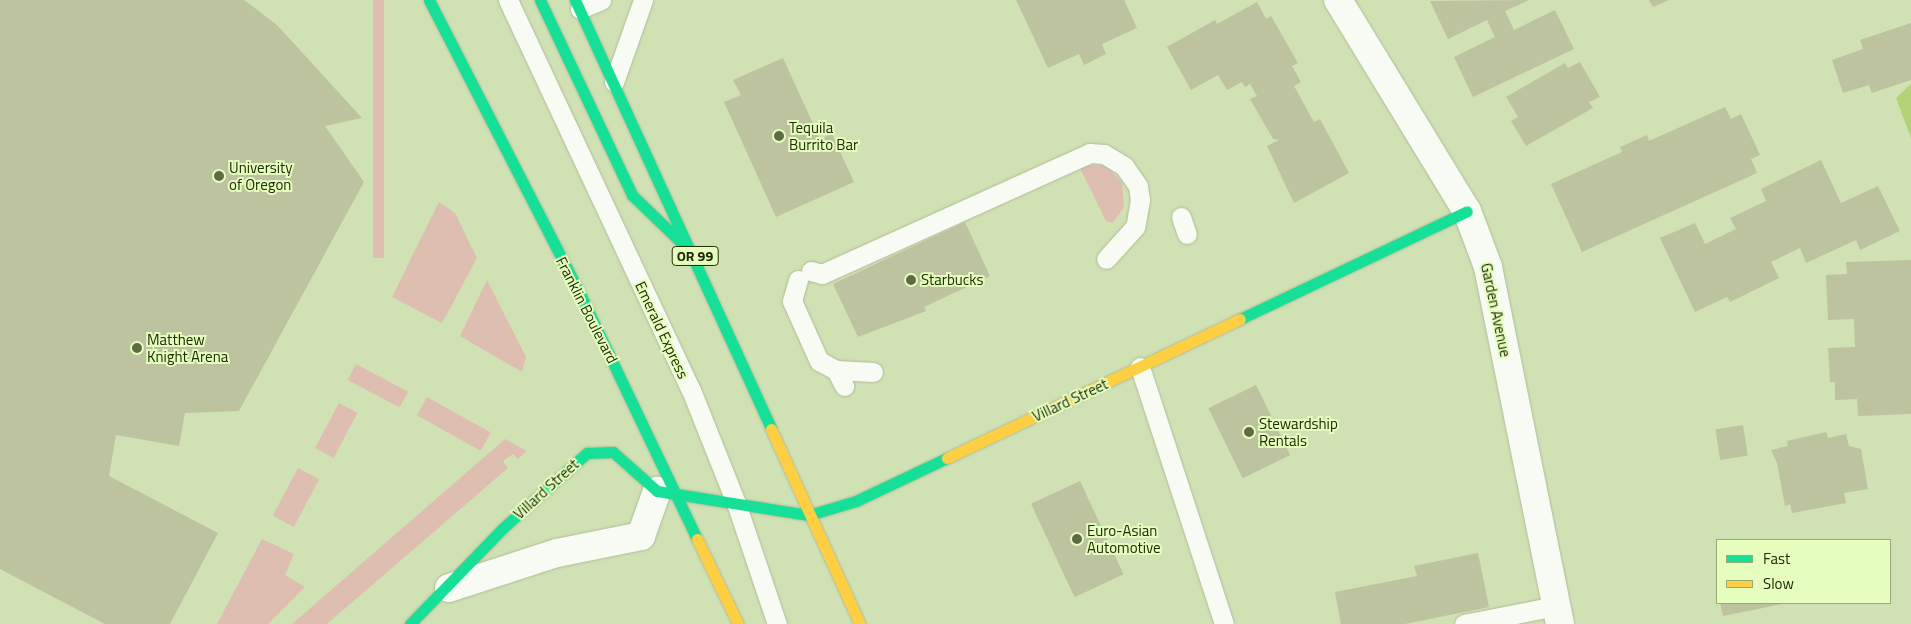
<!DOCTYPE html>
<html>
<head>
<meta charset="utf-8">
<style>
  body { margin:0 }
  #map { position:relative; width:1911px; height:624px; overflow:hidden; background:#d0e1b4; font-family:"Titillium Web",sans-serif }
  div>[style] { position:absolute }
  .green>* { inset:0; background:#dfbeb2; transform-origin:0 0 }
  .water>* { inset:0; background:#b2d275 }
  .building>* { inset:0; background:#bdc39e; transform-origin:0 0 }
  .roads { filter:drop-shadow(0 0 1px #afbc98) drop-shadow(0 0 1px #afbc98) }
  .lane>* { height:19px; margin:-9.5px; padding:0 9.5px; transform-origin:9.5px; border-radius:9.5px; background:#f8faf4 }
  .street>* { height:28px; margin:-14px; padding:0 14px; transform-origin:14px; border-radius:14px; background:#f8faf4 }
  .fast>* { height:11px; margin:-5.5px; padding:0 5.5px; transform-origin:5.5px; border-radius:5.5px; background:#16e098 }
  .slow>* { height:11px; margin:-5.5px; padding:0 5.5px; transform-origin:5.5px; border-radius:5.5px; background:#ffcf43 }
  .dots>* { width:14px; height:14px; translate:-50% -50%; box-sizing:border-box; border:2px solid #e5febd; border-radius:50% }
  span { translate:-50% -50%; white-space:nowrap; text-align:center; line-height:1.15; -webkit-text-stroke:4px #e5febd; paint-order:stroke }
  .shield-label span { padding:1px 4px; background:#e5febd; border:1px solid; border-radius:4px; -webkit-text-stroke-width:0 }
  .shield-label { font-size:14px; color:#202b09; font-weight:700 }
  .poi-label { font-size:15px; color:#202b09 }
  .left { translate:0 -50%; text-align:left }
  .street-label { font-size:15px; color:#202b09 }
  .legend { position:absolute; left:1716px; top:539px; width:175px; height:65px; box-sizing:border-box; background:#e5febd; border:1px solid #96aa75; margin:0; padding:6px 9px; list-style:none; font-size:15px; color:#202b09 }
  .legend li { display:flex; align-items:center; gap:10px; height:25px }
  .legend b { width:25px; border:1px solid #96aa75 }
</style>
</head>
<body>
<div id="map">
  <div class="green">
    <div style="left:373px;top:0;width:11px;height:258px"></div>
    <div style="clip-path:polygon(1090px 165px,1106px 166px,1122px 182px,1124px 207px,1113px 223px,1106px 221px,1080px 168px)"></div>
    <div style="clip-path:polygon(439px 202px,455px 213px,477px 258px,442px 323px,392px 297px)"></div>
    <div style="clip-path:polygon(487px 280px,526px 357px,522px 372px,460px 336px)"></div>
    <div style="left:356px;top:364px;width:59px;height:18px;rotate:28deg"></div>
    <div style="left:427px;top:397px;width:73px;height:21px;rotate:29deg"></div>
    <div style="left:339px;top:403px;width:21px;height:51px;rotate:28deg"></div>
    <div style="clip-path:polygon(505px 439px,527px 451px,518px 459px,513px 454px,503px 461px,508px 468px,327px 624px,292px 624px)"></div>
    <div style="left:298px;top:468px;width:24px;height:54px;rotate:28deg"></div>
    <div style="clip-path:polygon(262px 539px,294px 554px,285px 575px,305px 587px,268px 624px,217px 624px)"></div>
  </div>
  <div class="water">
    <div style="clip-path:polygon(1911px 84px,1911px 138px,1896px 98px)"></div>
  </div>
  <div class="building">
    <div style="clip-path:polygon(0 0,244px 0,277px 25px,362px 118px,325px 126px,364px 182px,239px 411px,185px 413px,179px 446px,116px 435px,109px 476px,218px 533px,170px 624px,105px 624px,0 569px)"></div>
    <div style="clip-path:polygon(1016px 0,1124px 0,1137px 28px,1102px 44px,1106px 54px,1084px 65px,1079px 54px,1048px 68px)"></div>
    <div style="clip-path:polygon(1529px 0,1505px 11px,1514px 30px,1555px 10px,1574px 49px,1473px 97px,1454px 57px,1495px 37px,1487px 20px,1448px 39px,1430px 1px)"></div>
    <div style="clip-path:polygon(1649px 0,1669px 0,1653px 7px)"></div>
    <div style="clip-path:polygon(1257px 2px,1266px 19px,1271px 16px,1298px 63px,1292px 66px,1301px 82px,1294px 86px,1314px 122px,1320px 119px,1349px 173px,1294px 203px,1267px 146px,1279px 140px,1273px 139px,1250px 99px,1257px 96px,1250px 84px,1245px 87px,1242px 82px,1227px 90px,1218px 75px,1191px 90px,1167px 47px,1215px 20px,1217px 24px)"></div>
    <div style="clip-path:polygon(1911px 23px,1911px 80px,1872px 93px,1869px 85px,1843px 93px,1832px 60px,1863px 49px,1860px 40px)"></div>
    <div style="clip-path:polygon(783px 58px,820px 139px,832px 134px,854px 182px,776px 217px,724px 102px,741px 95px,733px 80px)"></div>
    <div style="clip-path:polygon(1580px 62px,1600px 97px,1589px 102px,1593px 108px,1526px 146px,1511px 121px,1518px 117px,1506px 97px,1565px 63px,1568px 68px)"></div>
    <div style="clip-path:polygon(1725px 107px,1731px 119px,1741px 114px,1760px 155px,1751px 159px,1757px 173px,1582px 252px,1551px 184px,1622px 152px,1620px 147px,1647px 135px,1649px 141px)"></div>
    <div style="clip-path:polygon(1821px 160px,1841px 203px,1878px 186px,1900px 231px,1860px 250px,1856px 240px,1806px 263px,1800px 248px,1771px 262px,1779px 278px,1730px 302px,1727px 297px,1695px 312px,1660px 238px,1695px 223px,1705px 244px,1736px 229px,1730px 218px,1766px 201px,1761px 189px)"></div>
    <div style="clip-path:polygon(965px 222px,990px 276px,924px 307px,926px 311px,858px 337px,833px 284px)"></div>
    <div style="clip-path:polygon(1911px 260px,1911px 414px,1858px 416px,1857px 399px,1835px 400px,1835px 382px,1830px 382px,1828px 348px,1855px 347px,1854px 319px,1828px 320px,1826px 275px,1847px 274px,1846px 262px)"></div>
    <div style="left:1256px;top:385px;width:78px;height:53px;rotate:64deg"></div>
    <div style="left:1743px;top:425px;width:31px;height:28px;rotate:81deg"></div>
    <div style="clip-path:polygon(1826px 432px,1828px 438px,1846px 434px,1849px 446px,1861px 449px,1868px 489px,1844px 493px,1846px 503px,1792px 513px,1790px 504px,1785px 506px,1777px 463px,1771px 450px,1788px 446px,1787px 441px)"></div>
    <div style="left:1080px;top:481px;width:103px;height:54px;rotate:65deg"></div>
    <div style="clip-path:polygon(1478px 553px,1489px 607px,1405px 624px,1341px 624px,1335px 592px,1417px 576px,1414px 566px)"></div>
    <div style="clip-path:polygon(1720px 603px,1782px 603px,1782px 604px,1723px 616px)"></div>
  </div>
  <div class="roads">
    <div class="lane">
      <div style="left:508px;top:0;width:431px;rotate:64.9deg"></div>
      <div style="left:691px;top:390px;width:122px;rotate:68.3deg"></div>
      <div style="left:736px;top:503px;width:128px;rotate:71.3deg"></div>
      <div style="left:580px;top:9px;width:23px;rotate:-23deg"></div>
      <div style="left:614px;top:82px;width:87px;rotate:-70.5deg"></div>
      <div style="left:1181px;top:217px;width:18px;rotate:71deg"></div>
      <div style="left:811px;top:271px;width:11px;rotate:15deg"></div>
      <div style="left:822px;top:274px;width:294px;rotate:-24.3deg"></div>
      <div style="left:1090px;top:153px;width:14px;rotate:4deg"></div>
      <div style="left:1104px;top:154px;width:23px;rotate:31deg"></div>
      <div style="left:1124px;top:166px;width:24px;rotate:55deg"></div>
      <div style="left:1138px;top:186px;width:14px;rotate:82deg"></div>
      <div style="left:1140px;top:200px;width:27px;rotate:100deg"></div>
      <div style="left:1135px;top:227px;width:43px;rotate:132.2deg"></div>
      <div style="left:798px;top:280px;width:22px;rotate:106deg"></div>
      <div style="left:792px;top:301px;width:66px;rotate:65.8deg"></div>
      <div style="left:819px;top:361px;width:19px;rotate:28deg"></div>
      <div style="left:836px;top:370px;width:18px;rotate:63deg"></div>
      <div style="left:1140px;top:367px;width:270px;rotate:71.9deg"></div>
      <div style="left:836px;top:370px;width:37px;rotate:3deg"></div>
      <div style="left:1464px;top:624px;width:94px;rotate:-11.1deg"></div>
    </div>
    <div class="street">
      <div style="left:1338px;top:0;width:247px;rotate:58.6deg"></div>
      <div style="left:1467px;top:211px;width:60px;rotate:69.4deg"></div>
      <div style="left:1488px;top:267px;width:364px;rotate:78.6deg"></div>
      <div style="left:449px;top:588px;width:114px;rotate:-18deg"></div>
      <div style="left:557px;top:553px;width:86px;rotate:-11.4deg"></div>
      <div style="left:641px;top:536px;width:48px;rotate:-70.4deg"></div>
    </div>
    <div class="fast">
      <div style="left:429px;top:0;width:335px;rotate:62.8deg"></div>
      <div style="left:582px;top:298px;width:267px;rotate:64.5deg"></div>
      <div style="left:540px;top:0;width:216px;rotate:64.7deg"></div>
      <div style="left:632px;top:195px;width:71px;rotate:43.9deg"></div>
      <div style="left:575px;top:0;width:472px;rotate:65.4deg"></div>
      <div style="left:1240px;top:319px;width:251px;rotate:-25.4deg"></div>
      <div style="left:410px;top:624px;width:134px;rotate:-45.9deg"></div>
      <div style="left:503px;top:528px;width:113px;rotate:-41.8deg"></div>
      <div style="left:587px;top:453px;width:26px;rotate:-2deg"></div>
      <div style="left:613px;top:452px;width:59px;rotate:41.6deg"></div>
      <div style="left:657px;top:491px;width:154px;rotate:9deg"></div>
      <div style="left:809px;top:515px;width:49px;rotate:-16.6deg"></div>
      <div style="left:856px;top:501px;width:101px;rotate:-25.3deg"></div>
    </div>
    <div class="slow">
      <div style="left:771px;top:429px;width:214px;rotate:65.5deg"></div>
      <div style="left:947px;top:458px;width:324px;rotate:-25.4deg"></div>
      <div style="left:697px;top:539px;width:94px;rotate:64.2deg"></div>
    </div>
  </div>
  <div class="dots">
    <div style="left:779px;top:136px;background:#5e6b45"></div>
    <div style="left:219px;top:176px;background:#5e6b45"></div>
    <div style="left:911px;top:280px;background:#5e6b45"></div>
    <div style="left:137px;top:348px;background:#5e6b45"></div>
    <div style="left:1249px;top:432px;background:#5e6b45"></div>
    <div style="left:1077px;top:539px;background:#5e6b45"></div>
  </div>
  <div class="shield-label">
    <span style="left:695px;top:256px">OR 99</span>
  </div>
  <div class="poi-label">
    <span class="left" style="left:789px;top:136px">Tequila<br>Burrito Bar</span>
    <span class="left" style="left:229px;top:176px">University<br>of Oregon</span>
    <span class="left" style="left:921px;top:280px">Starbucks</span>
    <span class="left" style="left:147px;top:348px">Matthew<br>Knight Arena</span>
    <span class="left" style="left:1259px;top:432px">Stewardship<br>Rentals</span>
    <span class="left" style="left:1087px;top:539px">Euro-Asian<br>Automotive</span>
  </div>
  <div class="street-label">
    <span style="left:587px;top:310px;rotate:63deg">Franklin Boulevard</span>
    <span style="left:1496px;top:310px;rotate:78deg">Garden Avenue</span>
    <span style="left:662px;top:330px;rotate:65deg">Emerald Express</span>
    <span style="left:1070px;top:400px;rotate:-25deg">Villard Street</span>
    <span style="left:546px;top:489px;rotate:-42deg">Villard Street</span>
  </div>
  <ul class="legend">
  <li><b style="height:6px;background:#16e098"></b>Fast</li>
  <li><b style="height:6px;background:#ffcf43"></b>Slow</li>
  </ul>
</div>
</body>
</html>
